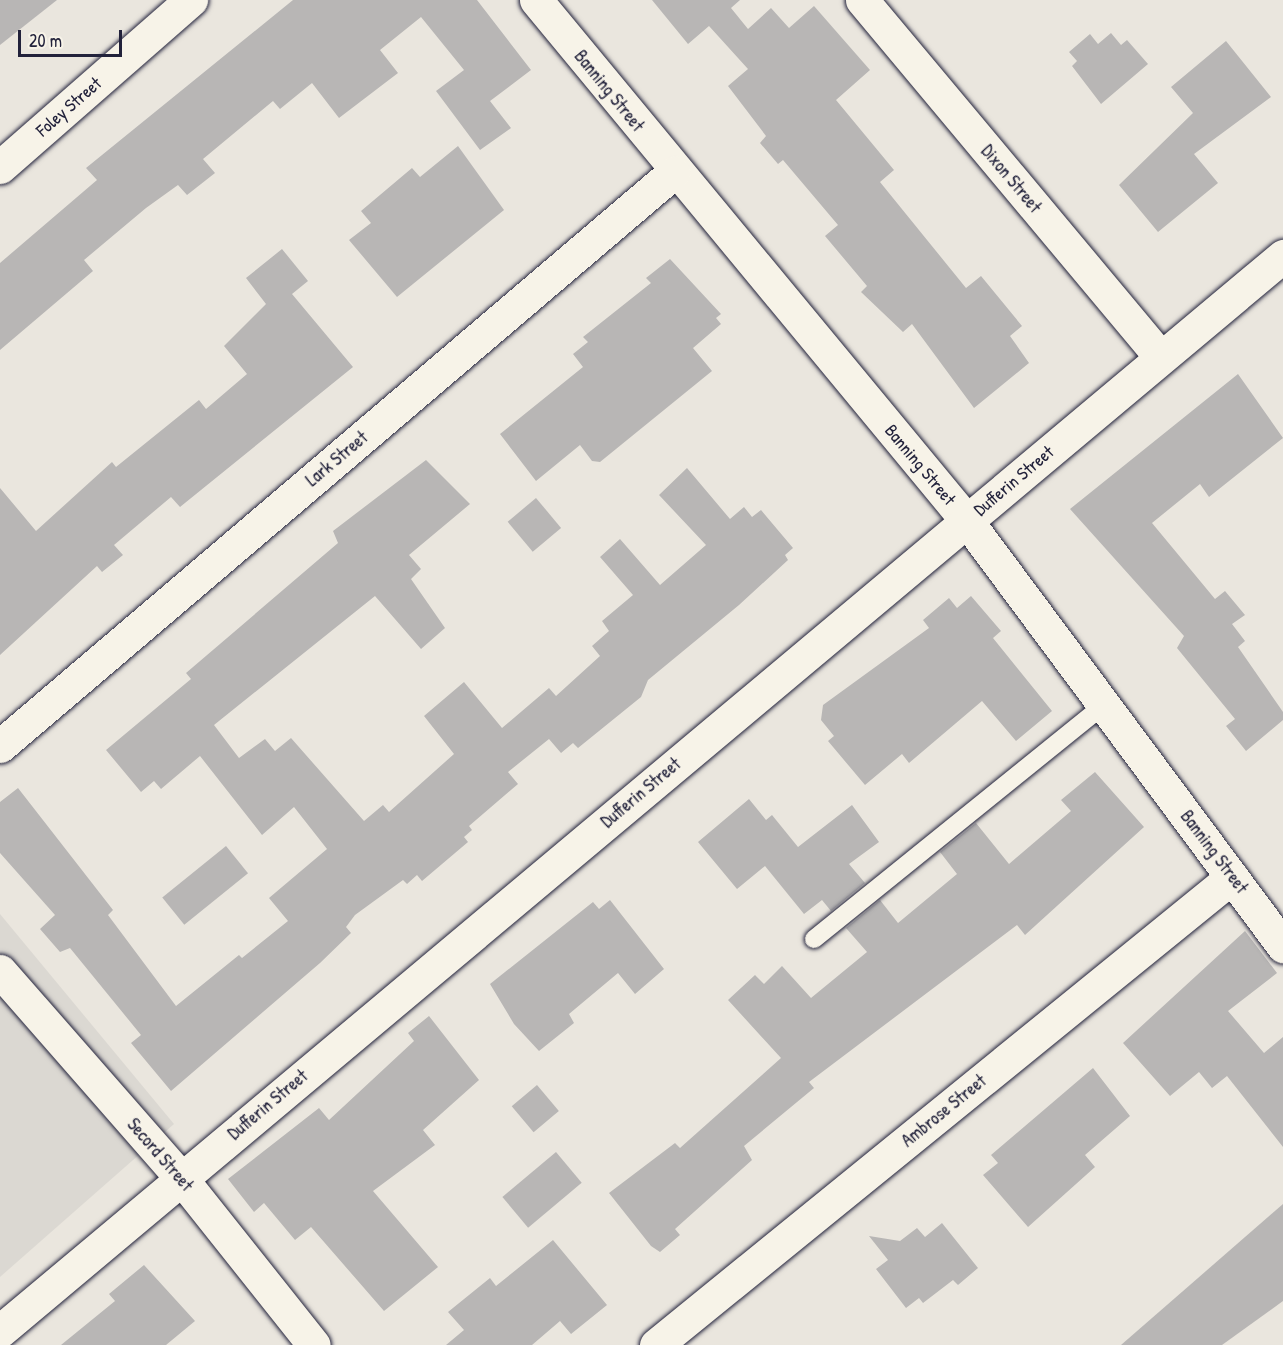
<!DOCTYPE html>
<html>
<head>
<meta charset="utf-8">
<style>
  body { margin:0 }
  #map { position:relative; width:1283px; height:1345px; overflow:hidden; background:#eae6de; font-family:"Patrick Hand",sans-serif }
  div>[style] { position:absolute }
  .built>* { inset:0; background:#dbd8d2 }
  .building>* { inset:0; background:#b8b6b5; transform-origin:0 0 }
  .roads { filter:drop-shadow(0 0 2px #22223b) drop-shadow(0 0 2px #22223b) }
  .service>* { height:18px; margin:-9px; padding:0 9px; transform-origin:9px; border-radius:9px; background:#f7f3e8 }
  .minor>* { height:33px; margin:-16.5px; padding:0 16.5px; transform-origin:16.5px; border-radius:16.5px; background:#f7f3e8 }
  span { translate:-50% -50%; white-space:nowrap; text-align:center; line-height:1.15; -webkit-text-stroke:4.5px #f7f3e8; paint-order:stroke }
  .street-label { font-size:18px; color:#22223b }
  .scale { position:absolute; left:18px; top:30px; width:104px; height:27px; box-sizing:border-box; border:3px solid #22223b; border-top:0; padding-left:8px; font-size:18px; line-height:21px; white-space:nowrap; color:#22223b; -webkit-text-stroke:4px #f7f3e8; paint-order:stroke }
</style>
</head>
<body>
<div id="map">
  <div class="built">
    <div style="clip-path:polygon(0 914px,174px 1124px,0 1277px)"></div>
  </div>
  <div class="building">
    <div style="clip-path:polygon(0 0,57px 0,0 45px)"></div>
    <div style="clip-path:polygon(293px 0,477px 0,531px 70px,490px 101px,511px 128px,480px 150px,436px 91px,464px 70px,421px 17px,380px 50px,398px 73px,339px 118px,312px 83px,280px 109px,273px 101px,203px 159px,215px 173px,187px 195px,178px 185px,146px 208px,84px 260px,93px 271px,0 350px,0 263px,97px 180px,86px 168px)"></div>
    <div style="clip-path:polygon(652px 0,740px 0,731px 8px,748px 29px,771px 8px,789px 28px,814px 6px,870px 70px,836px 100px,894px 170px,880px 182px,966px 288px,981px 276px,1022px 326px,1010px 336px,1029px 363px,974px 408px,912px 324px,903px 332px,861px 292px,867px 286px,825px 236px,838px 225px,783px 160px,778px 164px,760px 143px,766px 136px,728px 86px,748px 69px,709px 26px,688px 44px)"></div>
    <div style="clip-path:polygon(1111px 33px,1121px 45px,1127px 40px,1148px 64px,1101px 104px,1072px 66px,1077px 61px,1069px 52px,1090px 34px,1098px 44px)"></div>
    <div style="clip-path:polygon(1226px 41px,1271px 97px,1194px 154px,1218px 183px,1158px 232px,1119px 185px,1193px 113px,1171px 87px)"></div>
    <div style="clip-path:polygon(458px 146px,504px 210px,397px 297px,349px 240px,371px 223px,361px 211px,412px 168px,420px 177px)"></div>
    <div style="clip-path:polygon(282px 249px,308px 281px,292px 294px,353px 367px,180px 507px,171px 497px,114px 545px,123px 555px,102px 572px,97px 566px,0 655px,0 488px,36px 531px,112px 462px,116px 467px,199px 400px,206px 409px,247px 374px,224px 346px,266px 304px,246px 278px)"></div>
    <div style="clip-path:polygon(670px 259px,721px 314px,716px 318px,721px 324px,693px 348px,712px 371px,600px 462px,592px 461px,580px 445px,536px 481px,500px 434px,583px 367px,573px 354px,588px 342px,583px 337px,651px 283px,646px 278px)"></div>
    <div style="clip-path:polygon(1238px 374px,1283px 438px,1209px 497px,1200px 484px,1152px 523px,1215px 599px,1225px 591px,1245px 615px,1232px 624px,1245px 641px,1238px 647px,1283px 712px,1283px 720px,1246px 751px,1226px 726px,1235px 719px,1177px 648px,1184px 636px,1070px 509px)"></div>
    <div style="clip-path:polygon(426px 460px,470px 504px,409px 555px,421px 569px,411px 579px,445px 628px,421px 649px,375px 596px,214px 725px,239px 758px,265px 739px,275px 751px,291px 738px,364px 821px,383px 805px,389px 812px,454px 754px,424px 716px,464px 682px,502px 728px,549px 688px,556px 696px,600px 656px,592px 646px,609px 631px,602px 621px,633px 595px,600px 557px,620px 539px,660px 585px,706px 545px,659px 495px,687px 468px,730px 519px,744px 507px,752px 517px,761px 510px,793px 548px,785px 555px,788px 560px,739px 605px,648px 680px,641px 697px,578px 748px,573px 743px,561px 753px,549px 739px,508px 772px,518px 784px,469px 826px,472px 830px,464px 837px,468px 842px,422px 881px,417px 875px,407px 884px,403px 880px,355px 915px,346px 927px,351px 933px,320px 963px,171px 1091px,131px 1043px,141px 1035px,70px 948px,60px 952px,40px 929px,55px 915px,0 853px,0 802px,18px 788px,113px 910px,108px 915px,176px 1006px,239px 955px,242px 958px,288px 921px,269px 898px,327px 849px,294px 807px,262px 835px,200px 756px,161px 789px,154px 781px,141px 792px,106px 750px,191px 679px,186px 673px,338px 543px,333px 531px)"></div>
    <div style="left:536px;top:498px;width:39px;height:37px;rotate:50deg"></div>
    <div style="clip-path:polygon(971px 596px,1001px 631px,993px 638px,1052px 711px,1016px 741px,982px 701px,909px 763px,902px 754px,865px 785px,828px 741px,834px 736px,821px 720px,823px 705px,929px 628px,923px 620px,949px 598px,957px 608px)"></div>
    <div style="clip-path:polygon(1095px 772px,1144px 827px,1025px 935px,1017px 925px,809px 1082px,814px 1088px,744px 1146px,752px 1160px,675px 1229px,680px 1235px,660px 1252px,651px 1246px,609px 1193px,675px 1143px,680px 1148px,781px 1058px,728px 1000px,755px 975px,764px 984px,782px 966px,811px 998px,867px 952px,846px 928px,880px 900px,898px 923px,957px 874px,940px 852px,976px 823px,1009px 864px,1071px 811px,1061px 800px)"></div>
    <div style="clip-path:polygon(749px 799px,766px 820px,772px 815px,798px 847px,852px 805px,879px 842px,849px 864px,865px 883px,831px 911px,822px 900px,804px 914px,765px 866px,737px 889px,698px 842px)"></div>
    <div style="left:226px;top:846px;width:35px;height:82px;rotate:51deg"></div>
    <div style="clip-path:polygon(610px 900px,664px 969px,635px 994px,618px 973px,569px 1014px,574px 1023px,539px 1051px,514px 1024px,490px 984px,593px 902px,599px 909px)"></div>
    <div style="clip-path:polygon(1245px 931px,1277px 973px,1228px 1011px,1264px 1053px,1283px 1037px,1283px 1147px,1227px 1076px,1212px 1088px,1199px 1072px,1170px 1096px,1123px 1043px)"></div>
    <div style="clip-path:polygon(429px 1016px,479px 1080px,423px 1130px,435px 1145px,373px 1191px,438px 1267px,384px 1311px,311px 1227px,295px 1240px,264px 1203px,254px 1212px,228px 1179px,319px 1108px,329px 1120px,414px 1041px,408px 1033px)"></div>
    <div style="clip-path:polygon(1093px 1068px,1130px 1116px,1085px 1155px,1095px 1167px,1028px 1227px,983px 1175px,998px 1163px,991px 1155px)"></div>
    <div style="left:537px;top:1085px;width:34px;height:33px;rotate:50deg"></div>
    <div style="left:556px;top:1152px;width:40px;height:70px;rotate:50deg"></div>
    <div style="clip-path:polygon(1283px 1204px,1283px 1301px,1222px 1345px,1121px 1345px)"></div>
    <div style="clip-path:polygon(942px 1223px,978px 1268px,958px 1285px,953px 1280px,923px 1303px,919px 1298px,906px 1308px,876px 1269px,888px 1260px,869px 1236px,900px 1241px,917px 1228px,925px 1237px)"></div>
    <div style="clip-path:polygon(553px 1240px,607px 1305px,571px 1334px,560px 1321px,532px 1345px,446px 1345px,464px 1330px,448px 1312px,490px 1278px,496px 1286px)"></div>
    <div style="clip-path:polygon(144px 1265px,195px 1321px,166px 1345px,61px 1345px,115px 1301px,109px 1294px)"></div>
  </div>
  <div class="roads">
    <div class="service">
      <div style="left:814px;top:939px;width:373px;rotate:-38.9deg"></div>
    </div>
    <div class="minor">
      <div style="left:536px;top:0;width:676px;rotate:50.4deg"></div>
      <div style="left:967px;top:521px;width:530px;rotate:53.37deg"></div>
      <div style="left:862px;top:0;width:465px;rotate:50.1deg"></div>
      <div style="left:0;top:167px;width:254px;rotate:-41.2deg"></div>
      <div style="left:0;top:746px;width:885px;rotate:-40.42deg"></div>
      <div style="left:0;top:971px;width:275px;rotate:48.8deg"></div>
      <div style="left:181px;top:1178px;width:213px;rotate:51.5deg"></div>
      <div style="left:0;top:1331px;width:1674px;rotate:-39.96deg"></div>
      <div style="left:656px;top:1345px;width:742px;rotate:-39.09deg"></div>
    </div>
  </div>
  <div class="street-label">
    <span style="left:609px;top:91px;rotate:51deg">Banning Street</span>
    <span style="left:69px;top:107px;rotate:-41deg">Foley Street</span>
    <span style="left:1011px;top:179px;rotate:50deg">Dixon Street</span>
    <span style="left:337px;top:459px;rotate:-40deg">Lark Street</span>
    <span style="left:920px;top:465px;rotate:50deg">Banning Street</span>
    <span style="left:1014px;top:481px;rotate:-40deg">Dufferin Street</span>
    <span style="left:641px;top:793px;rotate:-40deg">Dufferin Street</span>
    <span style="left:1214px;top:852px;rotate:53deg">Banning Street</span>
    <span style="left:268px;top:1105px;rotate:-40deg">Dufferin Street</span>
    <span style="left:944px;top:1111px;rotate:-39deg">Ambrose Street</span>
    <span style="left:160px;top:1155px;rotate:49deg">Secord Street</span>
  </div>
  <div class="scale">20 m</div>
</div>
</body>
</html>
